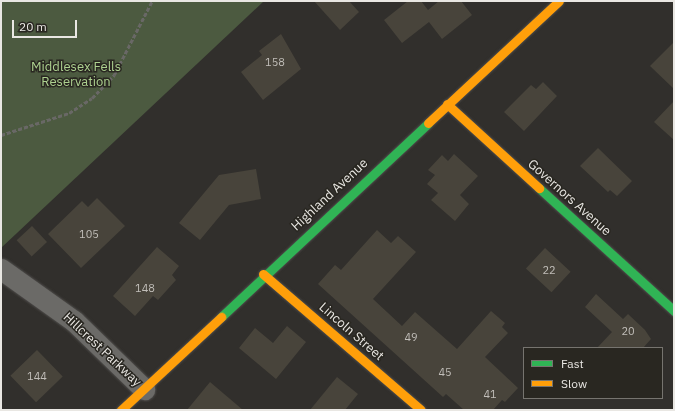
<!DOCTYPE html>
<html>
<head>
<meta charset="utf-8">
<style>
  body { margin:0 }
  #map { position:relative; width:675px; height:411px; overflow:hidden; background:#312f2c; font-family:"IBM Plex Sans",sans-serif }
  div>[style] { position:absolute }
  .green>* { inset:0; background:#4c5a40 }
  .building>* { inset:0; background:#48443b; transform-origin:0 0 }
  .path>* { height:2.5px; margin-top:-1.25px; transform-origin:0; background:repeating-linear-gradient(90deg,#696866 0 4px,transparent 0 6px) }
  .roads { filter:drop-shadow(0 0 1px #4f4d4b) drop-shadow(0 0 1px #4f4d4b) }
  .street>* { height:21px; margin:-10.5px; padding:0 10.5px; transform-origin:10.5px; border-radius:10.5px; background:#6b6a67 }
  .fast>* { height:9px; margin:-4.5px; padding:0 4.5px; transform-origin:4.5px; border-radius:4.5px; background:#30b455 }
  .slow>* { height:9px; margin:-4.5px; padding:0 4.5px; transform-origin:4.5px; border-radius:4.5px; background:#ff9f0a }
  span { translate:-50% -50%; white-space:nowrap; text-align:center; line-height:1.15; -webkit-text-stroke:3px #292721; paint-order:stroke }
  .number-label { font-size:11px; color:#c1beb9 }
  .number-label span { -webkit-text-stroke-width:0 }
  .park-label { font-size:13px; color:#add190 }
  .street-label { font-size:13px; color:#e9e7e3 }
  .frame { position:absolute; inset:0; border:2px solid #e9e7e3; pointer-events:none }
  .legend { position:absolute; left:523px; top:347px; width:140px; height:52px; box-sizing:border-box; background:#292721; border:1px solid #76746f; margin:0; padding:5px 7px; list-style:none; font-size:12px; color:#e9e7e3 }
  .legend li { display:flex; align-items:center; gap:8px; height:20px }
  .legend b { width:20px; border:1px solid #76746f }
  .scale { position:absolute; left:12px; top:20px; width:65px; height:18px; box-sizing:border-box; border:2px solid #e9e7e3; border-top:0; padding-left:5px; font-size:12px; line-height:14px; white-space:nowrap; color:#e9e7e3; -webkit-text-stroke:3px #292721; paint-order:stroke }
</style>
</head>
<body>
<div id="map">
  <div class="green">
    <div style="clip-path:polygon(1px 1px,264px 1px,1px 248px)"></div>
  </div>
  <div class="building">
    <div style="clip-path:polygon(314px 1px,349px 1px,359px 12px,340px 30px)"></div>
    <div style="clip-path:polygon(408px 1px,421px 1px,428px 10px,439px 1px,461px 1px,472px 15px,442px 39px,429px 22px,402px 43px,384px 20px)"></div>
    <div style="clip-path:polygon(281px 34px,301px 69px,263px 100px,241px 72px,262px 55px,259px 51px)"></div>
    <div style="clip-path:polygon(674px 42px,674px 89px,650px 66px)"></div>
    <div style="clip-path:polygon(543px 82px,557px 96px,524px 131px,504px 112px,531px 85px,536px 89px)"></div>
    <div style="clip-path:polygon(674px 101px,674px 140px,654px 122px)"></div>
    <div style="clip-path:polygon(598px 148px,632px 181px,617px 196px,610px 190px,608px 192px,580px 166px)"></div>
    <div style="clip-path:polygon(454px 154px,478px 176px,460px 195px,469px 204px,455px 221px,431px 200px,438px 193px,427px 184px,435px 175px,428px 170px,442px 155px,448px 161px)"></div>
    <div style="clip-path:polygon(256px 169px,261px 199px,229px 205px,200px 240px,179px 223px,219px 175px)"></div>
    <div style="clip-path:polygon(97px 198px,125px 226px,81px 268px,48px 234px,82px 201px,88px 207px)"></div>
    <div style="left:32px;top:226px;width:22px;height:21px;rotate:47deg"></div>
    <div style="clip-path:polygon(377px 230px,391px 243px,398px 236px,416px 252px,373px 299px,402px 326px,415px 312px,457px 349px,491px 311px,505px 323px,502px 327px,508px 333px,485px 357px,518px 388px,505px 402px,502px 400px,493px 410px,464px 410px,446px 394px,443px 397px,318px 284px,335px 265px,341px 270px)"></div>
    <div style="clip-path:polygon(157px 247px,179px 266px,172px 275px,176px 280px,158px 300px,153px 296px,135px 316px,113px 296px)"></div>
    <div style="left:545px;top:248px;width:35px;height:28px;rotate:43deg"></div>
    <div style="clip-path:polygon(596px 294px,623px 319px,628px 314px,645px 330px,651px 339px,643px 348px,597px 348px,612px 332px,585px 307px)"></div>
    <div style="clip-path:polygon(287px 326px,306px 342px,276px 379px,239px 348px,255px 328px,273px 343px)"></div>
    <div style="left:37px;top:350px;width:37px;height:37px;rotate:46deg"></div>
    <div style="clip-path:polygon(337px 377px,358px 394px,345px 410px,310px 410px)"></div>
    <div style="clip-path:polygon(210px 382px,243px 410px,187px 410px)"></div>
  </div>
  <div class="path">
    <div style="left:1px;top:135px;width:71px;rotate:-17.9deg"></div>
    <div style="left:69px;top:113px;width:27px;rotate:-33deg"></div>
    <div style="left:92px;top:98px;width:32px;rotate:-46deg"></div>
    <div style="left:114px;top:75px;width:83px;rotate:-62.8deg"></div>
  </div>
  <div class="roads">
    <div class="street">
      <div style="left:1px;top:269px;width:90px;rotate:35.5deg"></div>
      <div style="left:74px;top:321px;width:98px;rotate:44.2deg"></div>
    </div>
    <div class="fast">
      <div style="left:539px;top:188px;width:183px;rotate:42.3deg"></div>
      <div style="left:221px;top:317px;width:284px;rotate:-43.1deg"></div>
    </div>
    <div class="slow">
      <div style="left:447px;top:104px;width:125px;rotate:42.4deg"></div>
      <div style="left:428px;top:123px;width:179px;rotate:-43deg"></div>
      <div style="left:263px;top:274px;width:208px;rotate:40.7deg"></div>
      <div style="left:121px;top:410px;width:137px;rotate:-42.9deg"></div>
    </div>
  </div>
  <div class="number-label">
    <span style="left:275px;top:62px">158</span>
    <span style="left:89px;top:234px">105</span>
    <span style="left:549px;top:270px">22</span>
    <span style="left:145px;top:288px">148</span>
    <span style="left:628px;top:331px">20</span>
    <span style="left:411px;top:337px">49</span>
    <span style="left:445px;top:372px">45</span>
    <span style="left:37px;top:376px">144</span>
    <span style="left:490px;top:394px">41</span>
  </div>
  <div class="park-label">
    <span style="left:76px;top:75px">Middlesex Fells<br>Reservation</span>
  </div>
  <div class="street-label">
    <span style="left:330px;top:195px;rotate:-43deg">Highland Avenue</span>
    <span style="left:569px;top:198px;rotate:42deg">Governors Avenue</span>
    <span style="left:351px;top:332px;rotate:41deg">Lincoln Street</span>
    <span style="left:102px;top:350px;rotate:43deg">Hillcrest Parkway</span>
  </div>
  <div class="frame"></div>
  <ul class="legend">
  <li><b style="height:5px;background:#30b455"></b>Fast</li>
  <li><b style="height:5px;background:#ff9f0a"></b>Slow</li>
  </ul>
  <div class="scale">20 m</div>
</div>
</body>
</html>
